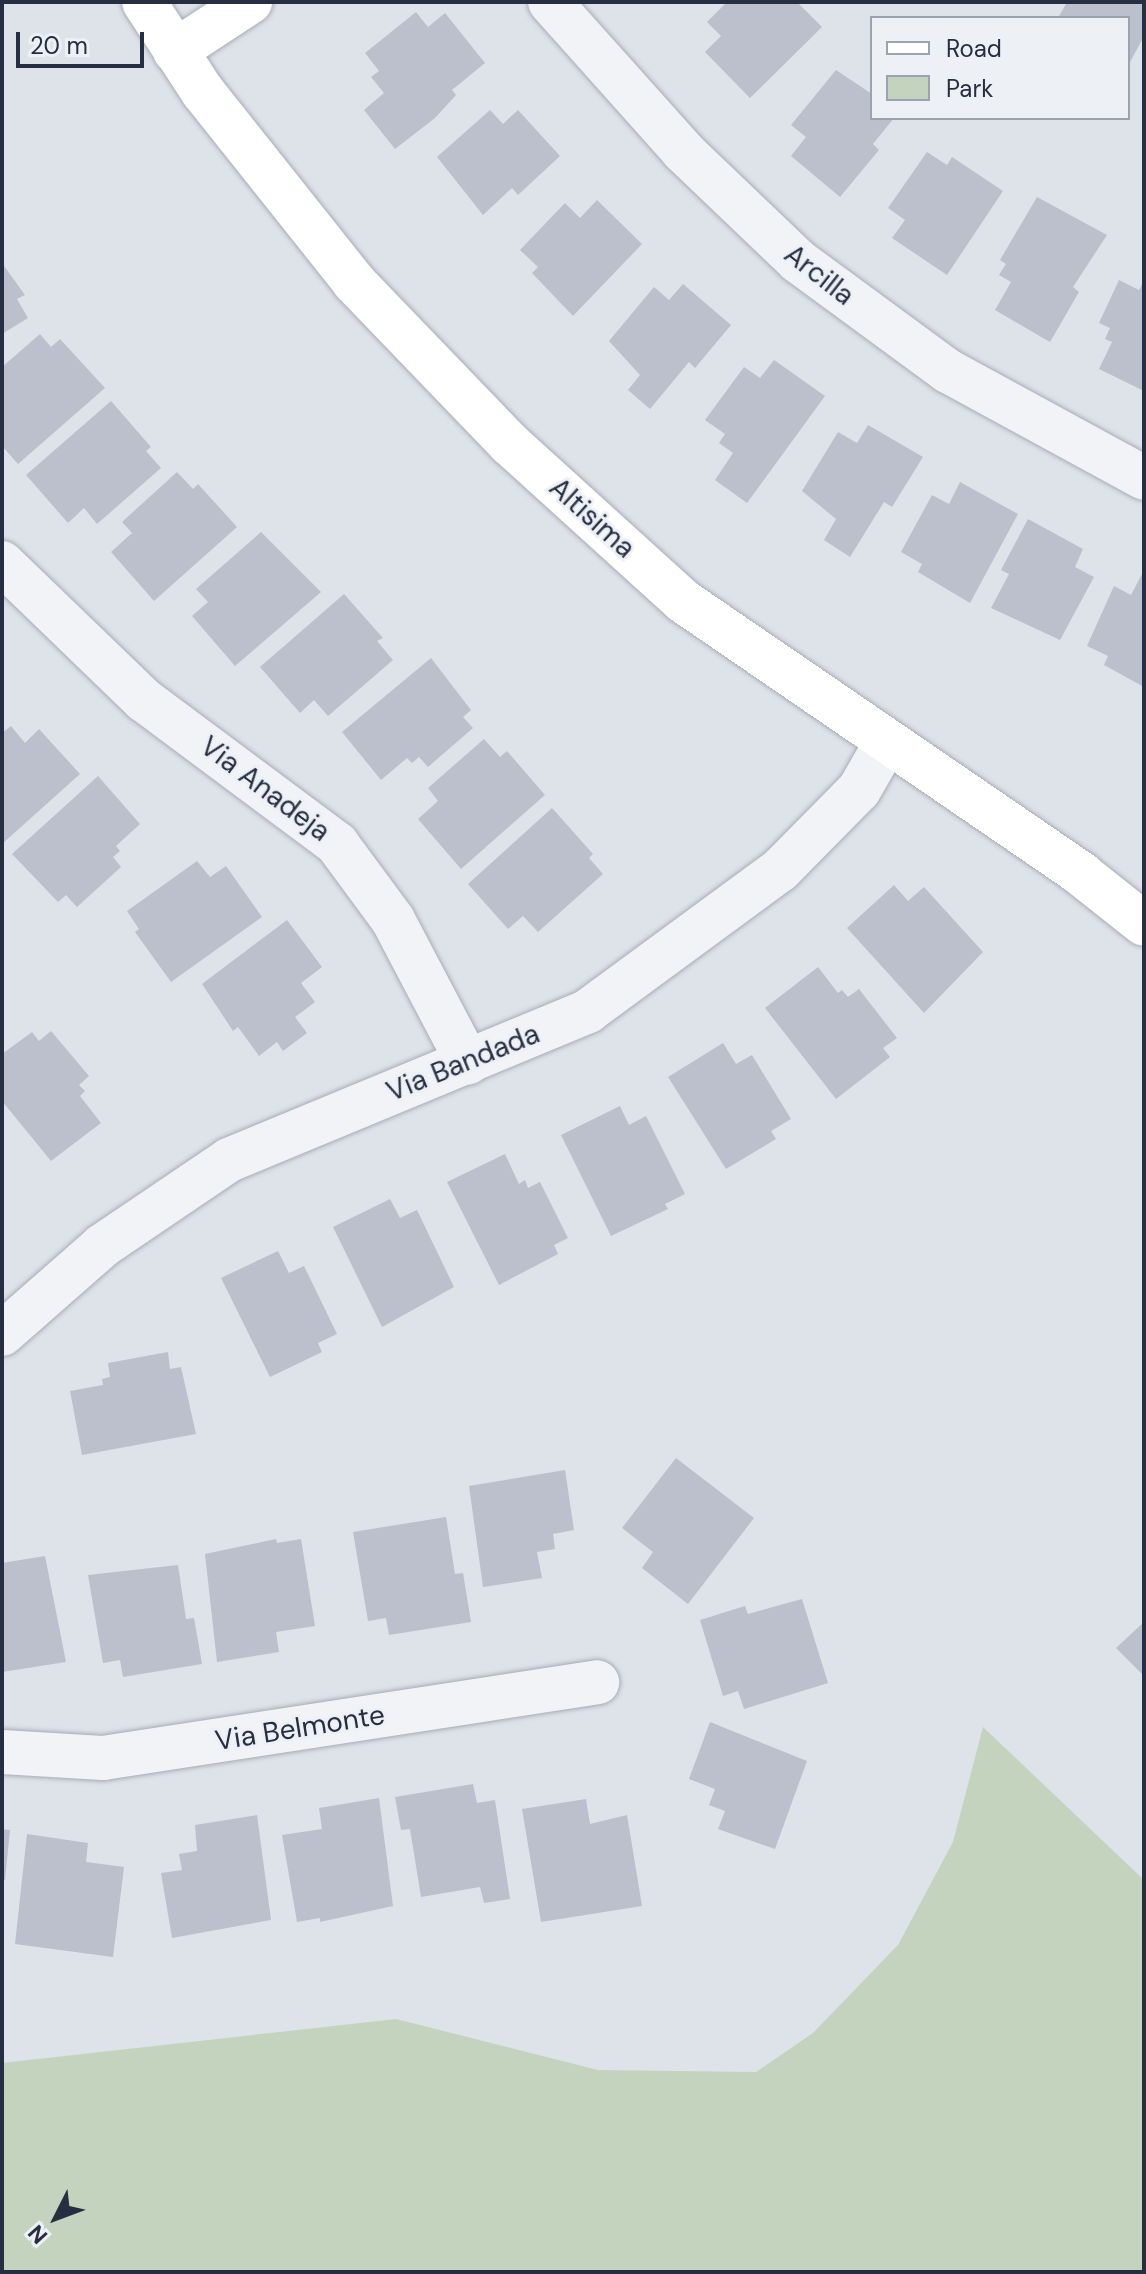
<!DOCTYPE html>
<html>
<head>
<meta charset="utf-8">
<style>
  body { margin:0 }
  #map { position:relative; width:1146px; height:2274px; overflow:hidden; background:#dee2e9; font-family:"DM Sans",sans-serif }
  div>[style] { position:absolute }
  .green>* { inset:0; background:#c3d3be }
  .building>* { inset:0; background:#bbc0cc }
  .roads { filter:drop-shadow(0 0 2px #a7acb7) drop-shadow(0 0 2px #a7acb7) }
  .street>* { height:44px; margin:-22px; padding:0 22px; transform-origin:22px; border-radius:22px; background:#f1f3f7 }
  .secondary>* { height:44px; margin:-22px; padding:0 22px; transform-origin:22px; border-radius:22px; background:#fff }
  span { translate:-50% -50%; white-space:nowrap; text-align:center; line-height:1.15; -webkit-text-stroke:6px #edf1f6; paint-order:stroke }
  .street-label { font-size:28px; color:#262e41 }
  .frame { position:absolute; inset:0; border:4px solid #262e41; pointer-events:none }
  .legend { position:absolute; left:870px; top:16px; width:260px; height:104px; box-sizing:border-box; background:#edf1f6; border:2px solid #9da3ae; margin:0; padding:10px 14px; list-style:none; font-size:24px; color:#262e41 }
  .legend li { display:flex; align-items:center; gap:16px; height:40px }
  .legend b { width:40px; border:2px solid #9da3ae }
  .north { position:absolute; left:16px; top:2178px; width:80px; height:80px; -webkit-text-stroke:6px #edf1f6; paint-order:stroke; rotate:228deg; font-size:22px; font-weight:700; line-height:32px; text-align:center; color:#262e41 }
  .north::after { content:''; display:block; margin:auto; width:28px; height:36px; background:#262e41; clip-path:polygon(50% 0,100% 100%,50% 72%,0 100%) }
  .scale { position:absolute; left:16px; top:32px; width:128px; height:36px; box-sizing:border-box; border:4px solid #262e41; border-top:0; padding-left:10px; font-size:24px; line-height:28px; white-space:nowrap; color:#262e41; -webkit-text-stroke:6px #edf1f6; paint-order:stroke }
</style>
</head>
<body>
<div id="map">
  <div class="green">
    <div style="clip-path:polygon(983px 1727px,1144px 1880px,1144px 2272px,2px 2272px,2px 2063px,396px 2019px,598px 2070px,756px 2072px,813px 2033px,898px 1945px,953px 1842px)"></div>
  </div>
  <div class="building">
    <div style="clip-path:polygon(727px 2px,797px 2px,822px 27px,750px 98px,705px 52px,721px 36px,707px 22px)"></div>
    <div style="clip-path:polygon(1067px 2px,1144px 2px,1144px 36px,1128px 66px,1128px 18px,1058px 18px)"></div>
    <div style="clip-path:polygon(416px 12px,428px 27px,445px 13px,485px 63px,452px 90px,456px 95px,435px 118px,395px 149px,364px 110px,384px 93px,371px 77px,379px 71px,365px 53px)"></div>
    <div style="clip-path:polygon(836px 70px,872px 94px,872px 118px,894px 118px,873px 144px,879px 150px,840px 197px,791px 156px,806px 137px,791px 125px)"></div>
    <div style="clip-path:polygon(490px 110px,503px 124px,518px 110px,560px 156px,518px 195px,512px 188px,483px 215px,437px 157px)"></div>
    <div style="clip-path:polygon(927px 152px,947px 165px,952px 157px,1003px 191px,947px 275px,892px 238px,905px 220px,888px 208px)"></div>
    <div style="clip-path:polygon(1037px 197px,1107px 235px,1073px 287px,1079px 292px,1050px 342px,995px 310px,1011px 282px,999px 275px,1006px 264px,1000px 260px)"></div>
    <div style="clip-path:polygon(597px 200px,642px 244px,573px 316px,532px 273px,538px 267px,520px 250px,565px 203px,580px 218px)"></div>
    <div style="clip-path:polygon(2px 263px,25px 295px,17px 299px,28px 318px,2px 334px)"></div>
    <div style="clip-path:polygon(1119px 280px,1139px 290px,1144px 280px,1144px 391px,1099px 369px,1112px 342px,1105px 339px,1110px 328px,1099px 323px)"></div>
    <div style="clip-path:polygon(683px 284px,731px 325px,695px 368px,689px 362px,650px 409px,628px 390px,640px 375px,609px 341px,654px 287px,669px 300px)"></div>
    <div style="clip-path:polygon(40px 334px,51px 347px,60px 339px,105px 388px,18px 464px,2px 446px,2px 367px)"></div>
    <div style="clip-path:polygon(774px 360px,825px 396px,747px 503px,715px 480px,733px 453px,719px 443px,725px 434px,705px 420px,744px 367px,760px 378px)"></div>
    <div style="clip-path:polygon(111px 401px,151px 447px,146px 451px,161px 468px,97px 524px,84px 508px,68px 523px,26px 475px)"></div>
    <div style="clip-path:polygon(868px 425px,923px 457px,892px 507px,884px 502px,850px 557px,824px 540px,836px 519px,802px 491px,838px 432px,857px 443px)"></div>
    <div style="clip-path:polygon(177px 472px,193px 489px,198px 484px,237px 527px,154px 601px,111px 552px,132px 533px,122px 522px)"></div>
    <div style="clip-path:polygon(960px 482px,1018px 514px,970px 603px,918px 572px,922px 564px,901px 552px,932px 495px,949px 504px)"></div>
    <div style="clip-path:polygon(1028px 519px,1083px 549px,1075px 567px,1094px 577px,1060px 640px,991px 608px,1009px 574px,1001px 570px)"></div>
    <div style="clip-path:polygon(261px 532px,321px 592px,235px 666px,192px 616px,208px 602px,196px 589px)"></div>
    <div style="clip-path:polygon(1142px 574px,1144px 575px,1144px 687px,1104px 665px,1108px 656px,1087px 646px,1114px 586px,1131px 595px)"></div>
    <div style="clip-path:polygon(344px 594px,383px 638px,377px 641px,393px 660px,328px 716px,314px 700px,300px 713px,260px 667px)"></div>
    <div style="clip-path:polygon(431px 658px,471px 710px,463px 717px,473px 728px,428px 767px,419px 757px,412px 763px,407px 758px,381px 780px,342px 732px)"></div>
    <div style="clip-path:polygon(11px 726px,25px 743px,39px 729px,80px 774px,2px 844px,2px 733px)"></div>
    <div style="clip-path:polygon(484px 739px,500px 757px,507px 751px,545px 795px,461px 869px,418px 819px,438px 801px,428px 788px)"></div>
    <div style="clip-path:polygon(98px 776px,140px 824px,116px 846px,120px 851px,113px 857px,121px 867px,77px 907px,66px 895px,58px 902px,12px 854px)"></div>
    <div style="clip-path:polygon(552px 808px,593px 854px,589px 858px,603px 874px,538px 932px,523px 916px,508px 929px,468px 884px)"></div>
    <div style="clip-path:polygon(197px 861px,210px 877px,226px 866px,262px 917px,171px 982px,135px 932px,139px 929px,127px 911px)"></div>
    <div style="clip-path:polygon(894px 885px,908px 901px,924px 887px,983px 952px,924px 1013px,847px 928px)"></div>
    <div style="clip-path:polygon(287px 920px,322px 967px,301px 983px,315px 1002px,295px 1017px,307px 1033px,283px 1051px,277px 1042px,259px 1056px,238px 1027px,233px 1031px,202px 984px)"></div>
    <div style="clip-path:polygon(818px 967px,838px 993px,842px 990px,848px 997px,859px 989px,897px 1038px,883px 1048px,890px 1057px,836px 1099px,765px 1008px)"></div>
    <div style="clip-path:polygon(51px 1031px,89px 1076px,79px 1085px,85px 1091px,80px 1096px,101px 1123px,51px 1161px,2px 1101px,2px 1054px,32px 1032px,39px 1041px)"></div>
    <div style="clip-path:polygon(723px 1043px,736px 1064px,752px 1055px,791px 1119px,771px 1131px,776px 1139px,726px 1169px,668px 1077px)"></div>
    <div style="clip-path:polygon(620px 1106px,629px 1125px,646px 1116px,685px 1194px,665px 1204px,668px 1209px,611px 1236px,561px 1135px)"></div>
    <div style="clip-path:polygon(505px 1154px,519px 1184px,525px 1180px,528px 1188px,540px 1182px,568px 1238px,554px 1245px,558px 1254px,499px 1285px,447px 1182px)"></div>
    <div style="clip-path:polygon(390px 1199px,400px 1218px,417px 1210px,454px 1287px,382px 1327px,333px 1227px)"></div>
    <div style="clip-path:polygon(278px 1251px,289px 1273px,304px 1266px,337px 1334px,318px 1343px,322px 1352px,270px 1377px,221px 1278px)"></div>
    <div style="clip-path:polygon(168px 1352px,170px 1369px,181px 1367px,196px 1434px,82px 1455px,70px 1391px,103px 1385px,102px 1379px,110px 1377px,108px 1363px)"></div>
    <div style="clip-path:polygon(676px 1458px,754px 1518px,688px 1604px,642px 1568px,653px 1552px,622px 1528px)"></div>
    <div style="clip-path:polygon(565px 1470px,574px 1530px,553px 1534px,555px 1549px,537px 1552px,542px 1578px,483px 1587px,469px 1486px)"></div>
    <div style="clip-path:polygon(446px 1517px,455px 1574px,463px 1573px,471px 1622px,389px 1635px,386px 1618px,368px 1621px,353px 1532px)"></div>
    <div style="clip-path:polygon(276px 1539px,277px 1543px,301px 1539px,315px 1626px,276px 1632px,279px 1652px,217px 1662px,205px 1554px)"></div>
    <div style="clip-path:polygon(45px 1556px,66px 1662px,2px 1672px,2px 1563px)"></div>
    <div style="clip-path:polygon(178px 1565px,186px 1619px,194px 1618px,202px 1664px,123px 1677px,120px 1660px,103px 1663px,88px 1575px)"></div>
    <div style="clip-path:polygon(802px 1599px,828px 1683px,744px 1709px,738px 1691px,723px 1696px,700px 1620px,745px 1606px,748px 1614px)"></div>
    <div style="clip-path:polygon(1144px 1622px,1144px 1676px,1116px 1648px)"></div>
    <div style="clip-path:polygon(710px 1722px,807px 1761px,775px 1849px,718px 1829px,725px 1811px,709px 1805px,715px 1789px,689px 1779px)"></div>
    <div style="clip-path:polygon(473px 1784px,477px 1803px,495px 1800px,510px 1899px,484px 1903px,480px 1887px,421px 1897px,410px 1829px,401px 1830px,395px 1797px)"></div>
    <div style="clip-path:polygon(379px 1798px,393px 1906px,320px 1922px,320px 1918px,297px 1922px,282px 1835px,322px 1829px,319px 1808px)"></div>
    <div style="clip-path:polygon(586px 1799px,590px 1824px,627px 1815px,642px 1906px,541px 1922px,522px 1809px)"></div>
    <div style="clip-path:polygon(257px 1815px,271px 1920px,172px 1938px,161px 1873px,182px 1870px,179px 1854px,197px 1851px,195px 1825px)"></div>
    <div style="clip-path:polygon(2px 1829px,10px 1830px,5px 1880px,2px 1880px)"></div>
    <div style="clip-path:polygon(27px 1834px,88px 1843px,86px 1862px,124px 1867px,113px 1957px,15px 1944px)"></div>
  </div>
  <div class="roads">
    <div class="street">
      <div style="left:550px;top:2px;width:200px;rotate:48.2deg"></div>
      <div style="left:683px;top:151px;width:159px;rotate:43.7deg"></div>
      <div style="left:798px;top:261px;width:186px;rotate:36.3deg"></div>
      <div style="left:948px;top:371px;width:223px;rotate:28.6deg"></div>
      <div style="left:2px;top:563px;width:197px;rotate:44deg"></div>
      <div style="left:144px;top:700px;width:241px;rotate:36.7deg"></div>
      <div style="left:337px;top:844px;width:94px;rotate:53.6deg"></div>
      <div style="left:393px;top:920px;width:161px;rotate:62.3deg"></div>
      <div style="left:2px;top:1334px;width:133px;rotate:-41.3deg"></div>
      <div style="left:102px;top:1246px;width:153px;rotate:-34.1deg"></div>
      <div style="left:229px;top:1160px;width:389px;rotate:-22.5deg"></div>
      <div style="left:588px;top:1011px;width:238px;rotate:-36.3deg"></div>
      <div style="left:780px;top:870px;width:112px;rotate:-45.4deg"></div>
      <div style="left:859px;top:790px;width:54px;rotate:-60.1deg"></div>
      <div style="left:2px;top:1752px;width:101px;rotate:3.4deg"></div>
      <div style="left:103px;top:1758px;width:500px;rotate:-8.7deg"></div>
    </div>
    <div class="secondary">
      <div style="left:144px;top:2px;width:108px;rotate:56.8deg"></div>
      <div style="left:203px;top:92px;width:243px;rotate:51.5deg"></div>
      <div style="left:354px;top:282px;width:225px;rotate:46.1deg"></div>
      <div style="left:510px;top:444px;width:234px;rotate:42.2deg"></div>
      <div style="left:683px;top:601px;width:483px;rotate:34.4deg"></div>
      <div style="left:1081px;top:874px;width:80px;rotate:38.4deg"></div>
      <div style="left:175px;top:51px;width:90px;rotate:-33.2deg"></div>
    </div>
  </div>
  <div class="street-label">
    <span style="left:819px;top:275px;rotate:38deg">Arcilla</span>
    <span style="left:592px;top:518px;rotate:42deg">Altisima</span>
    <span style="left:265px;top:789px;rotate:37deg">Via Anadeja</span>
    <span style="left:463px;top:1063px;rotate:-22deg">Via Bandada</span>
    <span style="left:300px;top:1728px;rotate:-9deg">Via Belmonte</span>
  </div>
  <div class="frame"></div>
  <ul class="legend">
  <li><b style="height:10px;background:#fff"></b>Road</li>
  <li><b style="height:22px;background:#c3d3be"></b>Park</li>
  </ul>
  <div class="north">N</div>
  <div class="scale">20 m</div>
</div>
</body>
</html>
